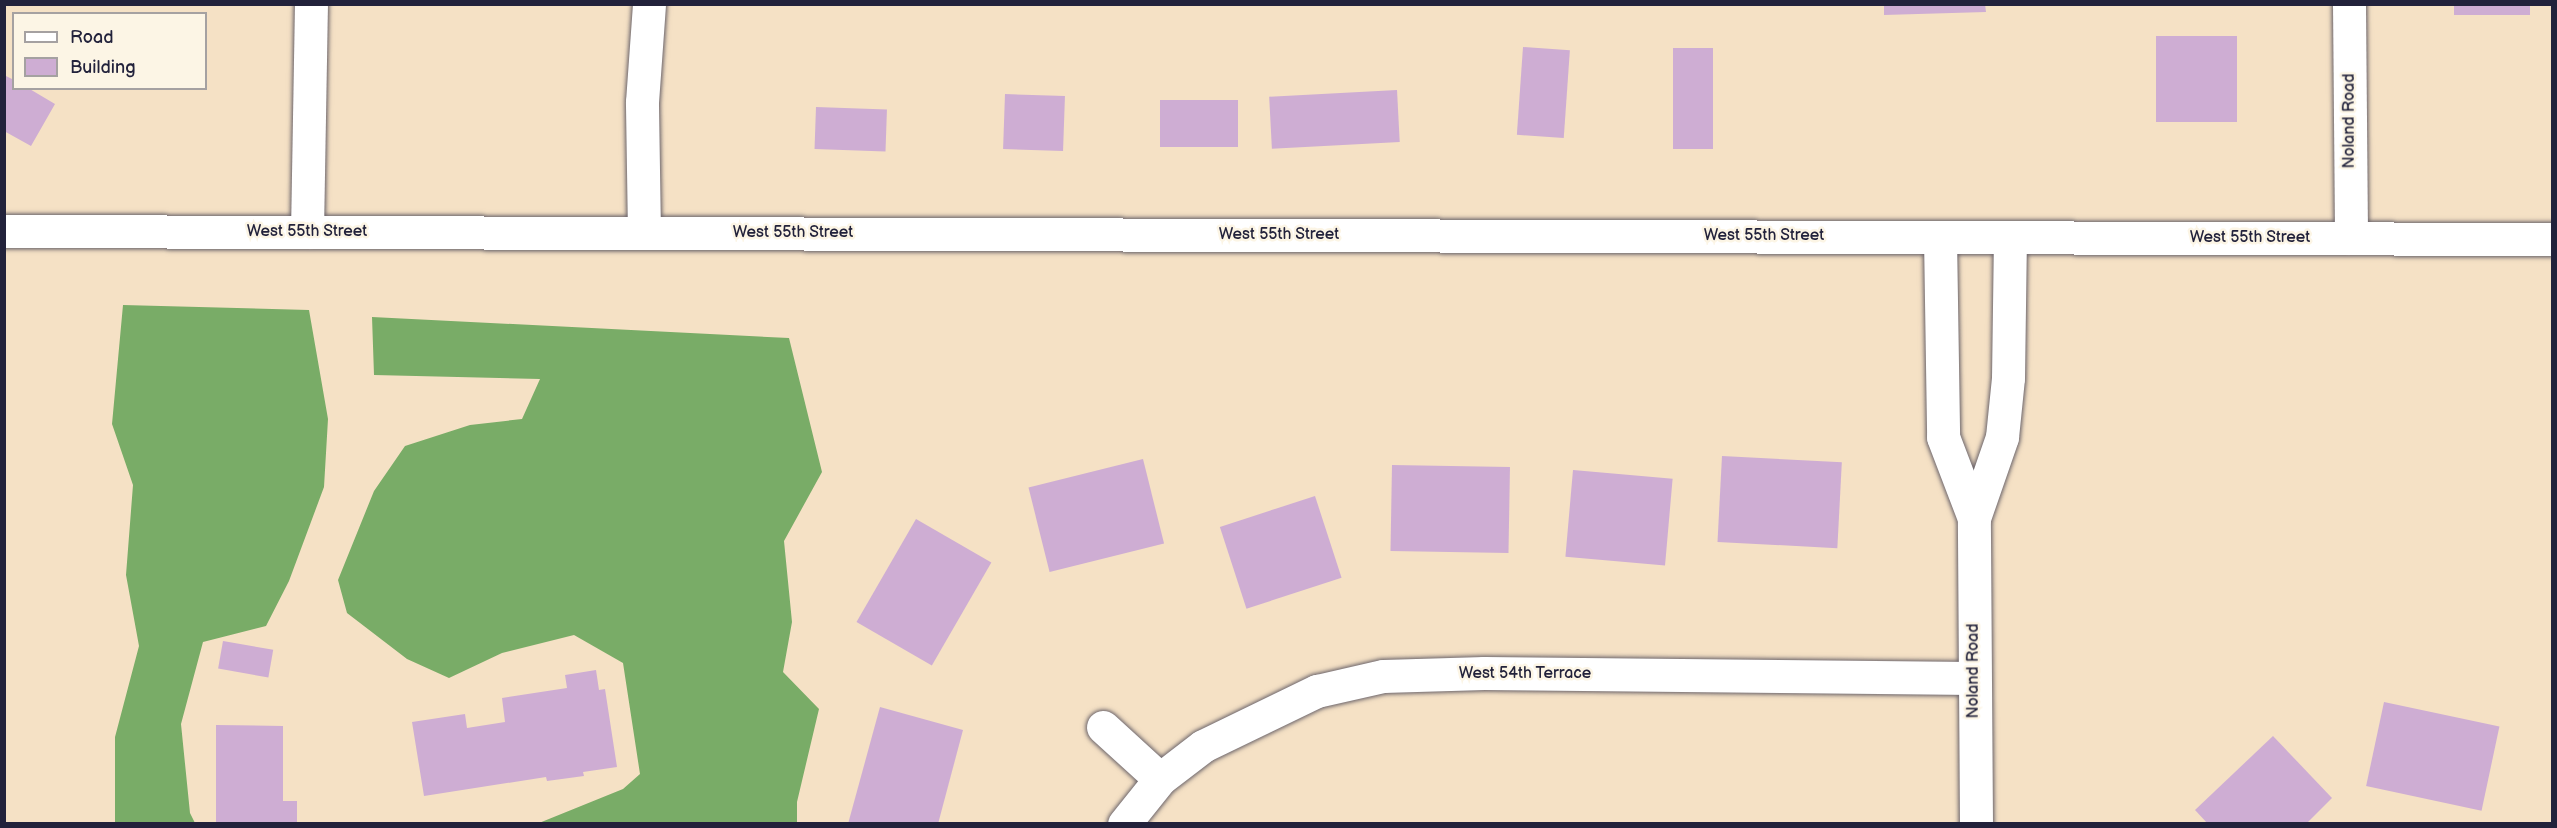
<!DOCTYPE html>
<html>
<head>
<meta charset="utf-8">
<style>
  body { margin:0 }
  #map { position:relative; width:2557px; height:828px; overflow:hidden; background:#f5e1c5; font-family:"Balsamiq Sans",sans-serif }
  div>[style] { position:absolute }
  .forest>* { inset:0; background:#79ac67 }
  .building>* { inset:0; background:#ceadd3; transform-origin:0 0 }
  .roads { filter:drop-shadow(0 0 2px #6c656b) drop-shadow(0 0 2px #6c656b) }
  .minor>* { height:33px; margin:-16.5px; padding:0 16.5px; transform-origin:16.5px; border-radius:16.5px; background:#fff }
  span { translate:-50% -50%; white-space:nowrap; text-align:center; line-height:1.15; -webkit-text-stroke:5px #fcf5e5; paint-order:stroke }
  .street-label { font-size:16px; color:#22223b }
  .frame { position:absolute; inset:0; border:6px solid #22223b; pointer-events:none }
  .legend { position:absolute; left:12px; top:12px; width:195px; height:78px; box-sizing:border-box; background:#fcf5e5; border:2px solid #a5a1a1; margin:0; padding:8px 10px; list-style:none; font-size:18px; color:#22223b }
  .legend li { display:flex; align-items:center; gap:12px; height:30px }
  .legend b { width:30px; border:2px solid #a5a1a1 }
</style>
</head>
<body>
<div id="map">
  <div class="forest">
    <div style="clip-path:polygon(123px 305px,309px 310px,328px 419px,324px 487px,289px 581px,266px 626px,203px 642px,181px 724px,190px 813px,195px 823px,115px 823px,115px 737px,139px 646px,126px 575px,133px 485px,112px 424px)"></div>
    <div style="clip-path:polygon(372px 317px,789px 338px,822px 472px,784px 541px,792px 622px,783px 672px,819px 709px,797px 802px,797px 823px,539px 823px,623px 789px,640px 774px,623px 663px,574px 635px,502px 653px,449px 678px,407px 659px,347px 613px,338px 580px,374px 491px,405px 446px,470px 425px,522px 419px,540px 379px,374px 375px)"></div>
  </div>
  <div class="building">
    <div style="clip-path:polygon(1884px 4px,1985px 4px,1986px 12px,1884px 15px)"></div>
    <div style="left:2454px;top:4px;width:76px;height:11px"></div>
    <div style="left:2156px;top:36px;width:81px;height:86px"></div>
    <div style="left:1523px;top:47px;width:47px;height:88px;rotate:4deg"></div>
    <div style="left:1673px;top:48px;width:40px;height:101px"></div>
    <div style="clip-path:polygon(4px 75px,14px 80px,14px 88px,28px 88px,55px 104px,31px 146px,4px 131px)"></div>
    <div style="left:1397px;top:90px;width:52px;height:128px;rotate:87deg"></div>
    <div style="left:1005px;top:94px;width:60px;height:55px;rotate:2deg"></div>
    <div style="left:1238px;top:100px;width:47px;height:78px;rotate:90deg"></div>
    <div style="left:816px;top:107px;width:71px;height:42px;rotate:2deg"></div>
    <div style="left:1722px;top:456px;width:120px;height:86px;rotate:3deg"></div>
    <div style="left:1143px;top:459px;width:87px;height:118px;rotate:76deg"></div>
    <div style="left:1392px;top:465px;width:118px;height:86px;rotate:1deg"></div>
    <div style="left:1573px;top:470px;width:100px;height:87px;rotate:5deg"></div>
    <div style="left:1315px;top:496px;width:86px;height:100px;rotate:72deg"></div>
    <div style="left:916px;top:519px;width:87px;height:119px;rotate:30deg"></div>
    <div style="left:223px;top:641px;width:51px;height:28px;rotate:10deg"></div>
    <div style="clip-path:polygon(596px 670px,599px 690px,605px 689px,617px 767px,583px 772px,584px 776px,547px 781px,546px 777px,424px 796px,412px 722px,465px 714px,467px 728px,505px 722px,502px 698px,567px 688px,565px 675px)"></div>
    <div style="left:2384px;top:702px;width:118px;height:86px;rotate:12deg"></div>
    <div style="clip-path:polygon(880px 707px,963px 730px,938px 824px,848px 824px)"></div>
    <div style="clip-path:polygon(216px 725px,283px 726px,283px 801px,297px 801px,297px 824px,216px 824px)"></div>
    <div style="clip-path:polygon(2273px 736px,2332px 798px,2306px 824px,2208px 824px,2195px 810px)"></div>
  </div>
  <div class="roads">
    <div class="minor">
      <div style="left:2349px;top:4px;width:234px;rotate:89.5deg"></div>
      <div style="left:4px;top:231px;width:2548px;rotate:0.18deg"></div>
      <div style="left:307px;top:232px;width:228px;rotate:-89deg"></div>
      <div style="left:644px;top:233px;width:131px;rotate:-90.9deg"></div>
      <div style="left:642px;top:102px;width:98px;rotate:-85.9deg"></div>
      <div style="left:1940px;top:237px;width:200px;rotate:89.1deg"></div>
      <div style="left:1943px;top:437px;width:87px;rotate:69.1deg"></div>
      <div style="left:1103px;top:727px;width:77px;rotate:42.4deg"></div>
      <div style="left:1124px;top:824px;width:58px;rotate:-51.3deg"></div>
      <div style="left:1160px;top:779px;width:54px;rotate:-37.5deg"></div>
      <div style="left:1203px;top:746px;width:127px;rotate:-25.8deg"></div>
      <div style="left:1317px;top:691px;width:68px;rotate:-12.8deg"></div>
      <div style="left:1383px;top:676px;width:101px;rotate:-1.7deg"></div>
      <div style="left:1484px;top:673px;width:489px;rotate:0.6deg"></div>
      <div style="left:1976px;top:824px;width:306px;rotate:-90.4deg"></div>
      <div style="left:1974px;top:518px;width:86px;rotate:-70.9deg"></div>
      <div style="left:2002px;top:437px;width:59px;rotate:-84.2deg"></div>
      <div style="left:2008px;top:378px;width:141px;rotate:-89.2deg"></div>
    </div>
  </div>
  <div class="street-label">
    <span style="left:2350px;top:121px;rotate:-90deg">Noland Road</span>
    <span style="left:307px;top:232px">West 55th Street</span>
    <span style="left:793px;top:233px">West 55th Street</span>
    <span style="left:1279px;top:235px">West 55th Street</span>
    <span style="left:1764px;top:236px">West 55th Street</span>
    <span style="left:2250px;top:238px">West 55th Street</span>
    <span style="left:1974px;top:671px;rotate:-90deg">Noland Road</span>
    <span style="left:1525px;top:674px">West 54th Terrace</span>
  </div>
  <div class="frame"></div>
  <ul class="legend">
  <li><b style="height:8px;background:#fff"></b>Road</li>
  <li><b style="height:16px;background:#ceadd3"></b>Building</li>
  </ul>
</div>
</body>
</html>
